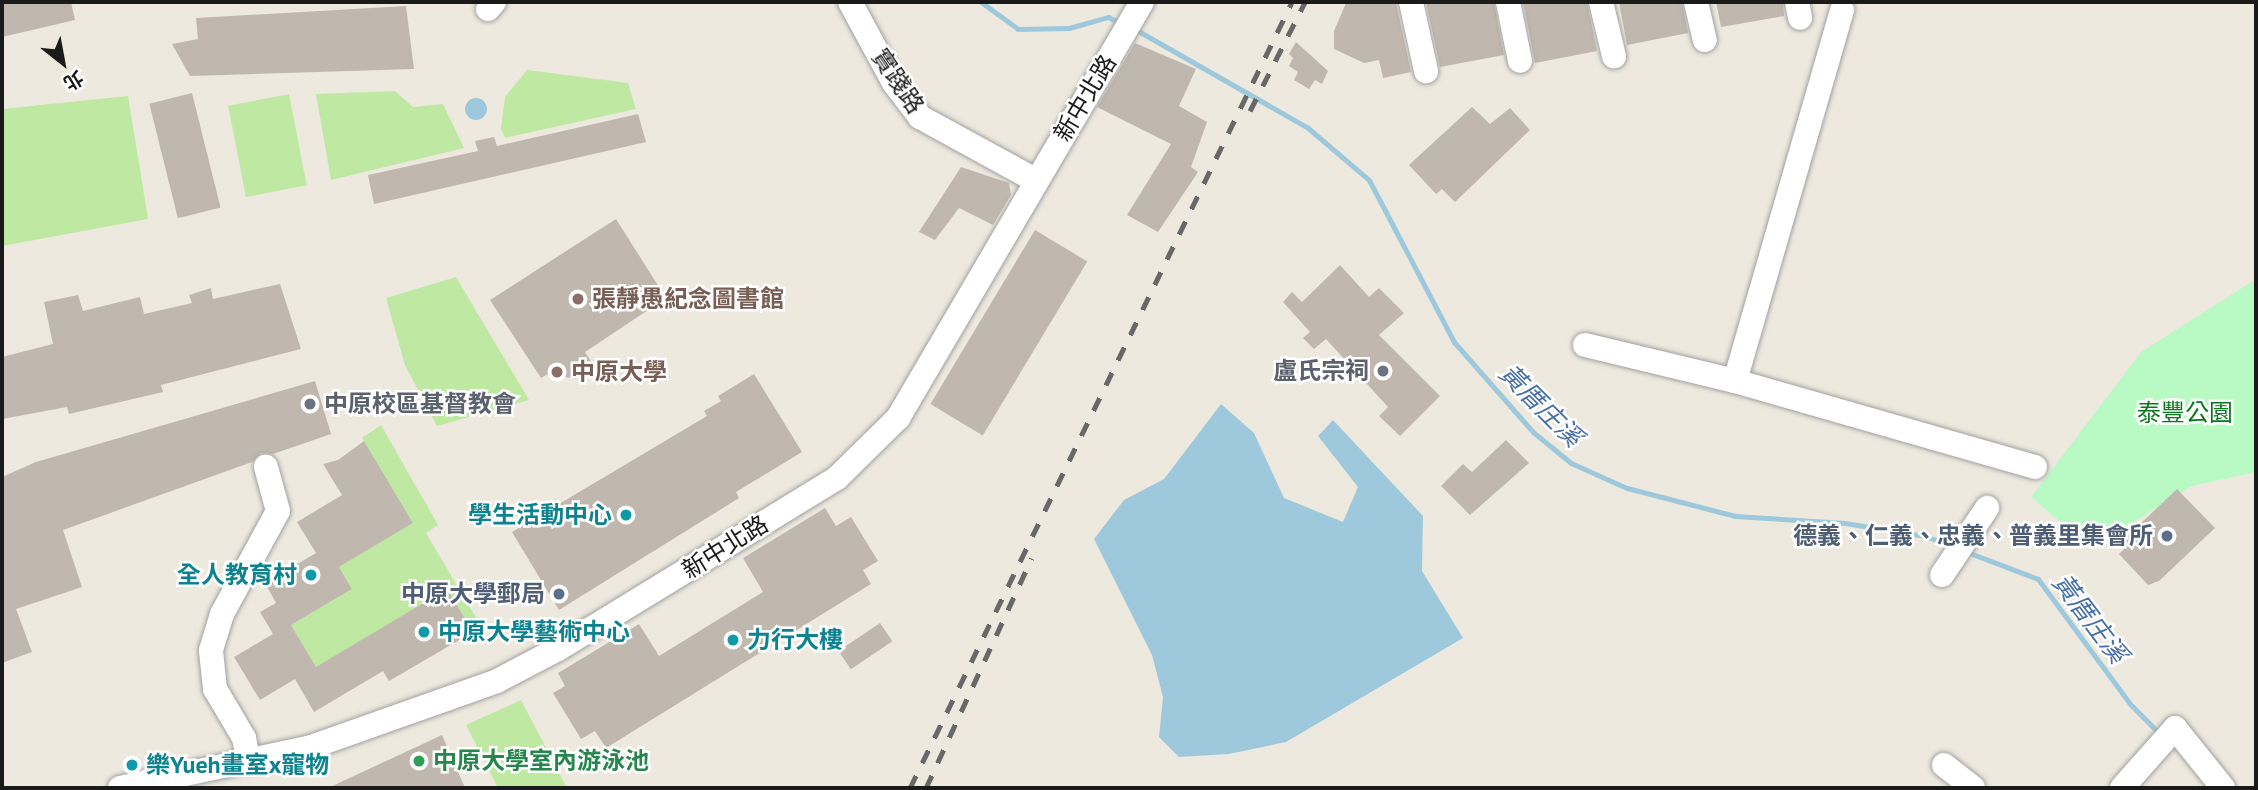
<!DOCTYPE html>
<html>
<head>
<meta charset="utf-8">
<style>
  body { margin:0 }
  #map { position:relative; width:2258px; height:790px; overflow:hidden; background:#ede9df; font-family:"PT Sans","Noto Sans TC",sans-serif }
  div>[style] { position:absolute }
  .grass>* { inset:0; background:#bfe9a3; transform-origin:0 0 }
  .park>* { inset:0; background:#b9fac4 }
  .water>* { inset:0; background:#9ec9dc }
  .round { border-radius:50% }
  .stream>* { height:5px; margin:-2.5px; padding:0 2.5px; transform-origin:2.5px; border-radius:2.5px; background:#9ec9dc }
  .building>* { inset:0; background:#c0b8af; transform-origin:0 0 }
  .roads { filter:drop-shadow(0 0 2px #a1a1a1) drop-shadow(0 0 2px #a1a1a1) }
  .minor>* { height:24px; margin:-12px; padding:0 12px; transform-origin:12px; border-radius:12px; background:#fff }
  .rail>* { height:5px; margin-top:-2.5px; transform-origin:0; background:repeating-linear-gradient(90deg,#686868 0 14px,transparent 0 28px) }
  .dots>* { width:19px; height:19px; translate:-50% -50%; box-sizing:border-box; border:4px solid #fff; border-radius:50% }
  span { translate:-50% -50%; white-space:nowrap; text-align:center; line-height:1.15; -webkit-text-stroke:5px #fff; paint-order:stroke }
  .street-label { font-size:24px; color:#1a1a1a }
  .education-label { font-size:24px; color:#785e54; font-weight:700 }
  .left { translate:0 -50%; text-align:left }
  .worship-label { font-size:24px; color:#5b616d; font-weight:700 }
  .right { translate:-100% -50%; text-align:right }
  .park-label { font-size:24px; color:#09781c }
  .culture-label { font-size:24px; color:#0d838f; font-weight:700 }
  .service-label { font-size:24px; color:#4e5e75; font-weight:700 }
  .leisure-label { font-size:24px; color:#27864d; font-weight:700 }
  .water-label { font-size:26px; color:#4770aa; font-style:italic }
  .frame { position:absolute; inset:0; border:4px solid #1a1a1a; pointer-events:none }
  .north { position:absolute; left:28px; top:28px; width:70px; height:70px; -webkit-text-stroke:5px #fff; paint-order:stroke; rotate:149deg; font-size:19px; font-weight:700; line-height:28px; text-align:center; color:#1a1a1a }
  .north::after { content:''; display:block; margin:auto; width:24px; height:32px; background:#1a1a1a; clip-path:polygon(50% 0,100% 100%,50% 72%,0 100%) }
</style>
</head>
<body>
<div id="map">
  <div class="grass">
    <div style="clip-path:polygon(527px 70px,628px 83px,636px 109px,505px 138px,501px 129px,505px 97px)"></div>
    <div style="clip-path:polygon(395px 91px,413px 107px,443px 104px,464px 148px,331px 180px,316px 94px)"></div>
    <div style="left:289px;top:94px;width:93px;height:62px;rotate:79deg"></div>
    <div style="clip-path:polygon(128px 96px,148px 219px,2px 246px,2px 109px)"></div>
    <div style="clip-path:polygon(456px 277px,529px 400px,437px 426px,405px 365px,386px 298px)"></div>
    <div style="clip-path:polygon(381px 425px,438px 525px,426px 533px,481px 626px,316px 667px,291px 625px,352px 589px,339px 567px,413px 523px,362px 438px)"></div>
    <div style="clip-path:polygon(521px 700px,567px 788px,498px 788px,466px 725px)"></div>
  </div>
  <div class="park">
    <div style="clip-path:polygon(2256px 279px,2256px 472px,2192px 486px,2091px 548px,2031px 497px,2141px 352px)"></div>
  </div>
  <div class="water">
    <div class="round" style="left:465px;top:98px;width:22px;height:22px"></div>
    <div style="clip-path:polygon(1221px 404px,1254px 433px,1284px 498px,1343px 522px,1358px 487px,1318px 436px,1333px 420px,1423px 516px,1422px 571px,1463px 638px,1286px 742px,1229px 754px,1179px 757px,1159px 737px,1163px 697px,1152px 655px,1094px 539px,1124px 500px,1164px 479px)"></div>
  </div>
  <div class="stream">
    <div style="left:981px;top:2px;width:46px;rotate:36.1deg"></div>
    <div style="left:1018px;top:29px;width:51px;rotate:-1.1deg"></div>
    <div style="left:1069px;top:28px;width:41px;rotate:-15.8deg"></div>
    <div style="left:1108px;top:17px;width:14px;rotate:25deg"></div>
    <div style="left:1133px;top:28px;width:202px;rotate:29.7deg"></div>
    <div style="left:1308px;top:128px;width:80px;rotate:40.4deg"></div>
    <div style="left:1369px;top:180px;width:183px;rotate:62.3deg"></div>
    <div style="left:1454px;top:342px;width:120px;rotate:48.7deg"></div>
    <div style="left:1533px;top:432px;width:49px;rotate:39.2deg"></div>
    <div style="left:1571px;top:463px;width:61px;rotate:24.1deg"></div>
    <div style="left:1627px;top:488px;width:112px;rotate:14.5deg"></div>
    <div style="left:1735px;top:516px;width:110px;rotate:3.6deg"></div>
    <div style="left:1845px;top:523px;width:81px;rotate:9.2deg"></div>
    <div style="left:1925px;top:536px;width:32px;rotate:20deg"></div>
    <div style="left:1967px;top:552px;width:76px;rotate:20.8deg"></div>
    <div style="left:2038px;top:579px;width:155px;rotate:53.6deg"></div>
    <div style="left:2130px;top:704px;width:42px;rotate:45deg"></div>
  </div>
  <div class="building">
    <div style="clip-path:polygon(2px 2px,71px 2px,75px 20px,2px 37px)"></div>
    <div style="clip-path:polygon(1359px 2px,1396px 2px,1411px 72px,1383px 78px,1379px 60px,1364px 63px,1334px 49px,1334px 31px,1346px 3px)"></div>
    <div style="clip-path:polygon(1426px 2px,1494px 2px,1504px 55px,1440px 67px)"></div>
    <div style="clip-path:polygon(1523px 2px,1587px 2px,1597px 51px,1535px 63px)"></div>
    <div style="clip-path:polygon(1619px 2px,1682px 2px,1688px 33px,1627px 45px)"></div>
    <div style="clip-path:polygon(1716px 2px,1783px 2px,1784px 16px,1721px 27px)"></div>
    <div style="clip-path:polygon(406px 6px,414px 69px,190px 76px,172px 44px,198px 39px,196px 18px)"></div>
    <div style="clip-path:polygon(1296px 42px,1328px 71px,1322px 84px,1315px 80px,1309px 89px,1294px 80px,1298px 72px,1289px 66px,1293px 58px,1289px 54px)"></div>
    <div style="clip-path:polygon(1135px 43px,1196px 69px,1179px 106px,1207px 122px,1191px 167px,1198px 172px,1158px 232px,1127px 215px,1171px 144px,1097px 107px)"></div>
    <div style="left:192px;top:93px;width:118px;height:44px;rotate:76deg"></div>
    <div style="clip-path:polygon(1472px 107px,1490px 124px,1510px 108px,1530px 130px,1455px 202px,1442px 189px,1436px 194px,1409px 165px)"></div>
    <div style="clip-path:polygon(638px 114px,646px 142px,374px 204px,368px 175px,478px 151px,475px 141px,494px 137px,497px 146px)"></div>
    <div style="clip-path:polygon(961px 167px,1009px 183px,1011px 195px,993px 225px,959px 208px,935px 240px,919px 232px)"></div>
    <div style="clip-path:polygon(616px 219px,666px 298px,585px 352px,597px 371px,576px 379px,565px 377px,557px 369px,541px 378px,490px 300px)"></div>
    <div style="left:1035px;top:230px;width:61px;height:203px;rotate:31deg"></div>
    <div style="clip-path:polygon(1340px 265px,1369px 297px,1379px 288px,1404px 313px,1379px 335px,1440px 396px,1400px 436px,1379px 416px,1388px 407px,1326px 339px,1314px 349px,1303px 338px,1310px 332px,1283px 302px,1292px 292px,1302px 302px)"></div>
    <div style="clip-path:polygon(280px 284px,301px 349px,161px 385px,163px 392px,69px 414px,67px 407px,2px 419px,2px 357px,53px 344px,44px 302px,78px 295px,83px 311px,140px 297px,144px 314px,192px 303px,189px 295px,211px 288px,213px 299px)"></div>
    <div style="clip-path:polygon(754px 374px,802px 452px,736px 492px,739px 498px,559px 610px,512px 532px,707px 416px,704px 411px,721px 401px,718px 396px)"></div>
    <div style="clip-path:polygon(315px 381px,331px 434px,273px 454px,261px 453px,252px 462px,63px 530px,82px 587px,16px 609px,32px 652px,2px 663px,2px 477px,36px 462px)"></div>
    <div style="clip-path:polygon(1506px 440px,1529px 463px,1470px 515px,1441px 486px,1463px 464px,1472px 472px)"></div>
    <div style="clip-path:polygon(364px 441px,413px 523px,339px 567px,352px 589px,291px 625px,316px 667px,447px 589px,473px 632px,389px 681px,383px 671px,314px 712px,295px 679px,260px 700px,234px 657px,273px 634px,260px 612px,276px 603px,265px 583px,316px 553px,297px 522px,342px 495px,323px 464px,338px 460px)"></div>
    <div style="clip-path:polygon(2177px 489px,2215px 528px,2159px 581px,2148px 585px,2119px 554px,2124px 549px,2119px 544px)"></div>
    <div style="clip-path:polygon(825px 508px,836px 526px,851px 517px,878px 561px,863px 570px,871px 584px,606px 748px,595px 731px,581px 739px,553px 693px,565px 686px,558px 673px,639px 624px,659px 656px,763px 592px,743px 558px)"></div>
    <div style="left:880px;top:623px;width:22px;height:50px;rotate:56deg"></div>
    <div style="clip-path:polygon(442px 735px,465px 788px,328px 788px)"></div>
  </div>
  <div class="roads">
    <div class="minor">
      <div style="left:850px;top:2px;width:92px;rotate:61.5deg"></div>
      <div style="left:894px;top:83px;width:43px;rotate:52.6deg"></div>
      <div style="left:920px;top:117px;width:133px;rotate:28.7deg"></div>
      <div style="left:1411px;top:2px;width:71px;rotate:77.7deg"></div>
      <div style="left:1508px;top:2px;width:60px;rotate:78.5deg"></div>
      <div style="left:1601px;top:2px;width:56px;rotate:76.5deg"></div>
      <div style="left:1696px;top:2px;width:39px;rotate:77deg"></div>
      <div style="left:1797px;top:2px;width:16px;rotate:79deg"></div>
      <div style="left:488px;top:9px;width:9px;rotate:-49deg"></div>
      <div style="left:1585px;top:345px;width:154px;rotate:13.5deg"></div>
      <div style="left:1735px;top:381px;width:312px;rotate:16deg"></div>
      <div style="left:1735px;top:381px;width:386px;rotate:-73.9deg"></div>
      <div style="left:1942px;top:575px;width:81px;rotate:-56.1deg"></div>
      <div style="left:248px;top:760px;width:22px;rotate:-100deg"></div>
      <div style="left:244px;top:738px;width:57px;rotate:-120.6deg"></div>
      <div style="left:215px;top:689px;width:39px;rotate:-96deg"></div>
      <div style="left:211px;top:650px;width:38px;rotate:-73deg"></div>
      <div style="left:222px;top:614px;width:117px;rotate:-61.5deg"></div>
      <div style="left:278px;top:511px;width:46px;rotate:-105.3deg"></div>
      <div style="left:1944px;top:765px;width:37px;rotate:38deg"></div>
      <div style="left:120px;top:788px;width:195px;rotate:-12.1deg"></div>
      <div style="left:311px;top:747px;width:197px;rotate:-19.5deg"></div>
      <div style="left:497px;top:681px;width:69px;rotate:-27.7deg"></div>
      <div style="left:558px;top:649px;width:327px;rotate:-31.5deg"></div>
      <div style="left:837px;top:478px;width:86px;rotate:-44.5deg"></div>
      <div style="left:898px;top:418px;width:482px;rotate:-59.6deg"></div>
      <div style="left:2122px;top:788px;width:80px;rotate:-48.5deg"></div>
      <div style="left:2175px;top:728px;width:77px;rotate:51.3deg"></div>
    </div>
  </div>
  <div class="rail">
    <div style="left:1250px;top:111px;width:122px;rotate:-63.2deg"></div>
    <div style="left:910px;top:788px;width:874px;rotate:-64.08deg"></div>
    <div style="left:926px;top:788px;width:253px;rotate:-65.3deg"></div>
  </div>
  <div class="dots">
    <div style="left:578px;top:299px;background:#8d6e63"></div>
    <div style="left:1383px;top:371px;background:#6b7280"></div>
    <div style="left:557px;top:372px;background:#8d6e63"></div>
    <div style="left:310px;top:404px;background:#6b7280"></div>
    <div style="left:626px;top:515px;background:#0f9aa8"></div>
    <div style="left:2167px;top:536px;background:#5c6f8a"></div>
    <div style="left:311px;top:575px;background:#0f9aa8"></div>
    <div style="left:559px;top:594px;background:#5c6f8a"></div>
    <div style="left:424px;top:632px;background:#0f9aa8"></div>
    <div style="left:733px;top:640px;background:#0f9aa8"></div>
    <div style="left:419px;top:761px;background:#2e9e5b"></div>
    <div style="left:132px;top:765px;background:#0f9aa8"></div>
  </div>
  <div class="street-label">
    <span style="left:898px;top:81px;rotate:56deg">實踐路</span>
    <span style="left:1085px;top:98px;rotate:-59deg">新中北路</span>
    <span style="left:725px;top:547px;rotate:-32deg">新中北路</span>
  </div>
  <div class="education-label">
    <span class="left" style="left:592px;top:299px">張靜愚紀念圖書館</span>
    <span class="left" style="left:571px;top:372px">中原大學</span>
  </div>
  <div class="worship-label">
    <span class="right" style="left:1369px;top:371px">盧氏宗祠</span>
    <span class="left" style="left:324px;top:404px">中原校區基督教會</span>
  </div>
  <div class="park-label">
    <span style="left:2185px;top:413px">泰豐公園</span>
  </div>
  <div class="culture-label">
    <span class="right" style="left:612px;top:515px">學生活動中心</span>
    <span class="right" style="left:297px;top:575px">全人教育村</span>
    <span class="left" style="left:438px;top:632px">中原大學藝術中心</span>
    <span class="left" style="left:747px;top:640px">力行大樓</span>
    <span class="left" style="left:146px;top:765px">樂Yueh畫室x寵物</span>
  </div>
  <div class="service-label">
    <span class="right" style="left:2153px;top:536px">德義、仁義、忠義、普義里集會所</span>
    <span class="right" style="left:545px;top:594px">中原大學郵局</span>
  </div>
  <div class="leisure-label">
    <span class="left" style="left:433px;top:761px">中原大學室內游泳池</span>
  </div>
  <div class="water-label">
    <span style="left:1541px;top:405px;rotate:45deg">黃厝庄溪</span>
    <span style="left:2090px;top:618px;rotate:53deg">黃厝庄溪</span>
  </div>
  <div class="frame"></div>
  <div class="north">北</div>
</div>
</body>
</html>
